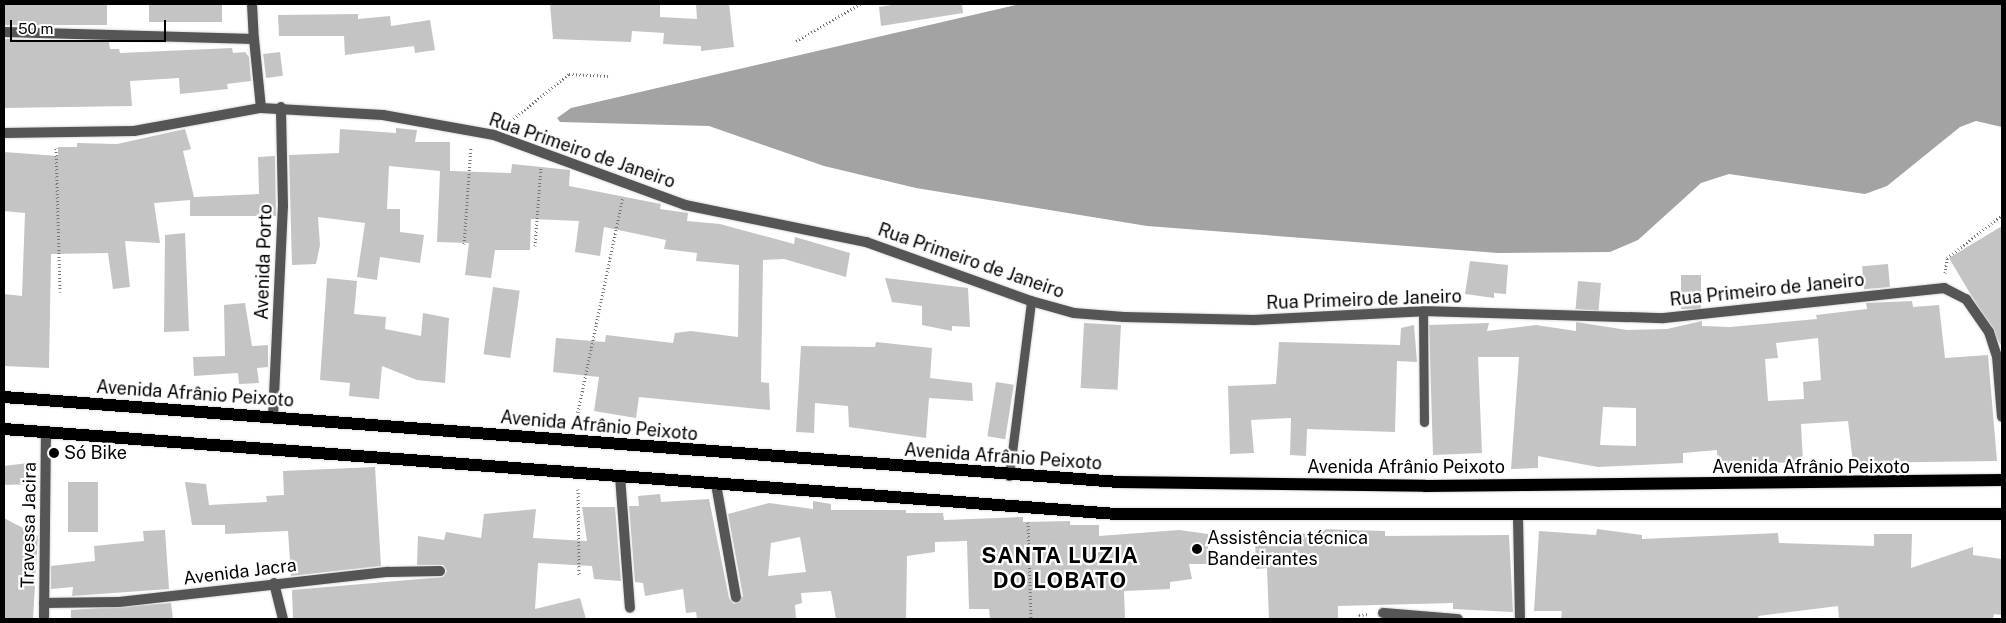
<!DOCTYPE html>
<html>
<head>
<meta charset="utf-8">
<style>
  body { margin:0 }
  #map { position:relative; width:2006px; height:623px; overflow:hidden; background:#fff; font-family:"Public Sans",sans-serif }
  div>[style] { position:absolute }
  .water>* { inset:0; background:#a3a3a3 }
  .building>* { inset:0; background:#c4c4c4; transform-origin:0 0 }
  .path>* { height:3px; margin-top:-1.5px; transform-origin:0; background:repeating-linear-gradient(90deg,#777 0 1px,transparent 0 3.5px) }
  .roads { filter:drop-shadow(0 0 1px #dbdbdb) drop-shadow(0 0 1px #dbdbdb) }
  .lane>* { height:9px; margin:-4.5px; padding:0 4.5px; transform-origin:4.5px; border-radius:4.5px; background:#555 }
  .street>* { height:10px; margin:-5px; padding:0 5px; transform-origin:5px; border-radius:5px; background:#555 }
  .primary>* { height:12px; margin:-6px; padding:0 6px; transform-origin:6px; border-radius:6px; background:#000 }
  .dots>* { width:14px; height:14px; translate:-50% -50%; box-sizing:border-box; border:2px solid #fff; border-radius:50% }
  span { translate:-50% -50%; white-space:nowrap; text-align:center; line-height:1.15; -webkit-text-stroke:4.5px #fff; paint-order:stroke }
  .street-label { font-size:18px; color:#000 }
  .poi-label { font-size:18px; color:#000 }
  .left { translate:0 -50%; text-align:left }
  .district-label { font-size:22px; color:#000; font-weight:700; letter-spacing:1px }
  .frame { position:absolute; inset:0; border:5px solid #000; pointer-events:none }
  .scale { position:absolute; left:10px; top:20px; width:156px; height:22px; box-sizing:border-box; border:2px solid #000; border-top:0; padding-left:6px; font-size:15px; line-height:18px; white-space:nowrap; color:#000; -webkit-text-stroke:4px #fff; paint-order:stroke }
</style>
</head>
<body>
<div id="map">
  <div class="water">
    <div style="clip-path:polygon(1020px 4px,2002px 4px,2002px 127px,1976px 121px,1960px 127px,1887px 186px,1865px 194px,1729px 174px,1701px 183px,1638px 240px,1610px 252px,1498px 253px,1147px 226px,916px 188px,824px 166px,709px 126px,560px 122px,557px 118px,571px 108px)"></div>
  </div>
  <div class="building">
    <div style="left:4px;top:4px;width:103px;height:21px"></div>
    <div style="left:149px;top:4px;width:73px;height:18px"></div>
    <div style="clip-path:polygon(550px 4px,660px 4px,660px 17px,697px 19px,696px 4px,729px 4px,734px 47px,701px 51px,701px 46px,663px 44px,664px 33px,632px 31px,631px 42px,553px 39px)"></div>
    <div style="clip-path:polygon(898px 4px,962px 4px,963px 13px,881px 26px,879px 7px)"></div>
    <div style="clip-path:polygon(358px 14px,358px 19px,390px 16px,391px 26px,430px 20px,435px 50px,415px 53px,414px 46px,345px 55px,344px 36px,279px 36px,278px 15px)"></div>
    <div style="clip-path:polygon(4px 39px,109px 42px,110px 49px,119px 49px,120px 53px,232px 48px,233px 53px,245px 52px,249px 57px,251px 81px,227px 84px,228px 89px,180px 94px,179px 78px,130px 81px,132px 106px,4px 108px)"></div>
    <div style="left:280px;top:52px;width:24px;height:17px;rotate:83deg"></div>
    <div style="clip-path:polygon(396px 128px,417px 130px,415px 142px,450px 142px,450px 171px,511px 173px,512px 164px,570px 170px,569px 186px,661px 204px,660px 209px,688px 213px,687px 221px,720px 224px,794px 244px,795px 237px,850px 253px,846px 277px,784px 259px,763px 260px,761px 382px,769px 383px,770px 410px,639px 397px,636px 418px,594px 411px,599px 377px,553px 372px,556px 338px,605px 342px,606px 335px,673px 343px,675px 333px,691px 331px,738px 337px,739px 265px,696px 261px,697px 253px,664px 249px,666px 240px,604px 227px,600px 256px,575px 252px,579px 221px,531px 219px,530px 250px,495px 250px,491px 278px,465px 275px,469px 243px,437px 242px,440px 171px,389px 166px,387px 209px,400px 209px,400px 232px,424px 235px,420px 263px,380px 257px,377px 280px,357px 277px,365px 223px,318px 217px,320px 245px,316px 264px,292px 265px,289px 155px,339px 153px,340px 129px,396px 133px)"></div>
    <div style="clip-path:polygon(185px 129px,191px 149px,183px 151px,194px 197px,259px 194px,258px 157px,275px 156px,276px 216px,190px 216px,190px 200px,154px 203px,160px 243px,125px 241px,130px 287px,113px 289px,108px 253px,51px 254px,49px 368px,4px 366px,4px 294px,22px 296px,25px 213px,4px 211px,4px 152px,58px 156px,58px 147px,77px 147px,77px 143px,117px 144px)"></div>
    <div style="clip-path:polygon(2002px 226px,2002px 347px,1949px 258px)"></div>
    <div style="clip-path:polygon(185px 233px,189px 331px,164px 332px,165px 235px)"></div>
    <div style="clip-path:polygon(1470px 261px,1508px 265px,1506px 294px,1494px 293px,1494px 298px,1465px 294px)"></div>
    <div style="left:1888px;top:264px;width:23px;height:26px;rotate:85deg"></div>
    <div style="left:1681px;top:275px;width:20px;height:34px"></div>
    <div style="clip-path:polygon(327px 278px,357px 281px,354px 314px,386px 317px,385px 329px,421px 336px,423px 313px,449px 318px,445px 383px,417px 380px,382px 366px,379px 399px,349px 396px,350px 383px,320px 380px)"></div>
    <div style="clip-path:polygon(885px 278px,968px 288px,970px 327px,952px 326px,952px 331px,922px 325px,922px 306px,892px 302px)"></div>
    <div style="left:1578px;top:281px;width:23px;height:28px;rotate:5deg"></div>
    <div style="left:493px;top:287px;width:27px;height:68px;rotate:8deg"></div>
    <div style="clip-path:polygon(evenodd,1912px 301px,1913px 307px,1939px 305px,1945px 358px,1988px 355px,1997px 461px,1853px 463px,1848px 421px,1801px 424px,1803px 462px,1764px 463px,1765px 470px,1745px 471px,1745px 462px,1718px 465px,1717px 450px,1683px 453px,1683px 463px,1598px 467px,1538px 456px,1538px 468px,1511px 469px,1519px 357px,1478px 357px,1482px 453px,1433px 455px,1429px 325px,1489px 323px,1487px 331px,1536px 325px,1576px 331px,1576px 322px,1627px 330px,1667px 329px,1702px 321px,1702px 326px,1730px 327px,1817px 319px,1816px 315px,1867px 309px,1866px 303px,1912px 301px,1818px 338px,1821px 380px,1803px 382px,1804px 399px,1768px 401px,1765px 359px,1778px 358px,1776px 343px,1818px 338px,1912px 301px,1603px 407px,1636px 408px,1636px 446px,1600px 445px,1603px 407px)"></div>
    <div style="clip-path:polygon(245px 303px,252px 346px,268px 345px,268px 367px,257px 368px,259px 383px,239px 384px,238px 373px,194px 376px,193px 357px,225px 356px,224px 305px)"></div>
    <div style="left:1084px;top:323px;width:37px;height:65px;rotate:3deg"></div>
    <div style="clip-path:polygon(1414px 325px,1417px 362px,1397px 361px,1395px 432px,1307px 429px,1306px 456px,1290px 455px,1291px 418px,1251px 420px,1254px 453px,1230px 454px,1228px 386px,1276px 384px,1279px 342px,1400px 345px,1401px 328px)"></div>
    <div style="clip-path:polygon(876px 342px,932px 348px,930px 378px,972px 383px,973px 401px,929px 398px,926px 438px,849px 427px,848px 406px,815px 403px,814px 433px,796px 432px,801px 346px,875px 347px)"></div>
    <div style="left:996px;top:382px;width:18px;height:55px;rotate:9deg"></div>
    <div style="clip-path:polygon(28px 463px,34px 484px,4px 485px,4px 466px)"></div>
    <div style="clip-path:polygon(375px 467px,381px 566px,291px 576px,288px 531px,225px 534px,225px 525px,192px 525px,185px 482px,206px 484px,209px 505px,267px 502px,266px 496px,284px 495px,283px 471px)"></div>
    <div style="left:68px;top:482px;width:30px;height:50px"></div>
    <div style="clip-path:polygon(evenodd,660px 494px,661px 502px,709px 499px,729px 598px,734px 604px,743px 596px,728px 514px,769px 503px,813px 509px,813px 501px,831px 504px,831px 510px,906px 510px,906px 513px,943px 513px,944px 520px,1023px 517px,1023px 522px,1070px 521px,1070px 525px,1099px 525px,1099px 536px,1179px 530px,1208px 534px,1208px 564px,1189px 564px,1192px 579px,1170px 582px,1170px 589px,1124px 591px,1125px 619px,990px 619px,989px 609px,969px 609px,967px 541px,935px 542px,935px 552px,907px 556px,906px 619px,836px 619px,831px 591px,801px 593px,802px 603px,795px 605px,796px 619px,697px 619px,696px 612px,686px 613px,683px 589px,645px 596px,643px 583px,635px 582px,629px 506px,639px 506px,638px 496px,660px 494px,800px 537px,806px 572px,768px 576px,771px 543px,800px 537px)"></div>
    <div style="clip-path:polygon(582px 507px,615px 507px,621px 581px,594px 579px,592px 566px,538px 563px,535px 609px,580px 598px,586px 619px,293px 619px,292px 590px,443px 577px,447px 571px,443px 565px,417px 565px,418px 536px,444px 540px,446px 532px,481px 538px,484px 514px,536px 509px,533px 538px,587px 541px)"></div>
    <div style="clip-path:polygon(4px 518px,38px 536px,33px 619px,4px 619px)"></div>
    <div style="clip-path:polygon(1320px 529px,1385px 531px,1385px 536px,1509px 535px,1513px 612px,1453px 609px,1453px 603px,1338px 606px,1338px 619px,1269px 619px,1267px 568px,1256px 569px,1255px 536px,1320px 533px)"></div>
    <div style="clip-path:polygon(1597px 529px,1642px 535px,1642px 539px,1778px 533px,1779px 543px,1874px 546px,1874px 534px,1912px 534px,1911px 568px,1973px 547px,1973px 555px,2002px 559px,2002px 615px,1994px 614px,1993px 619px,1839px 619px,1838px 606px,1758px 616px,1759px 619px,1561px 619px,1562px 611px,1534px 611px,1539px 531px,1596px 535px)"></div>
    <div style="clip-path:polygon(165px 530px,169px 589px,72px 596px,73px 587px,51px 589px,51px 566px,95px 561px,94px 546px,144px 541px,143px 531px)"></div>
    <div style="clip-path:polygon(171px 603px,173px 619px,71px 619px,71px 610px)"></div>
  </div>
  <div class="path">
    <div style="left:796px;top:41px;width:74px;rotate:-30deg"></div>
    <div style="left:508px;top:123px;width:78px;rotate:-38.8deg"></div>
    <div style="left:569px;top:74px;width:42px;rotate:2.7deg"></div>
    <div style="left:56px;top:148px;width:144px;rotate:88.4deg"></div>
    <div style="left:464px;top:244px;width:97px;rotate:-85.9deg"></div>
    <div style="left:535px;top:246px;width:79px;rotate:-85.7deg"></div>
    <div style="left:1945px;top:273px;width:15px;rotate:-82deg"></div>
    <div style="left:1947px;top:258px;width:70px;rotate:-38deg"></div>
    <div style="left:575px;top:426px;width:234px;rotate:-78.2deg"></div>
    <div style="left:578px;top:489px;width:86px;rotate:89.3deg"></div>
    <div style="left:1028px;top:522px;width:97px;rotate:88.2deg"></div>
    <div style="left:1359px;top:619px;width:4px;rotate:-90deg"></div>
    <div style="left:1359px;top:615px;width:10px;rotate:-6deg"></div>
  </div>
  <div class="roads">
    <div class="lane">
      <div style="left:1423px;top:311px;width:111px;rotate:89.5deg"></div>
      <div style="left:1009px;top:476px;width:176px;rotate:-82.8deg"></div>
    </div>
    <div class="street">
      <div style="left:252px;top:4px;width:35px;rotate:87deg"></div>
      <div style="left:4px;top:32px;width:250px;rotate:1.6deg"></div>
      <div style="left:254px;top:39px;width:69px;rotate:84.2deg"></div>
      <div style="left:4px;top:133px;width:130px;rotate:-0.9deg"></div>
      <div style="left:134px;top:131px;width:129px;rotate:-10.3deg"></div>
      <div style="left:261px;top:108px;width:122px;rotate:3.3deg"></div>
      <div style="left:383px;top:115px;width:113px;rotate:10.2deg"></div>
      <div style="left:494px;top:135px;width:203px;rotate:20.1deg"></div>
      <div style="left:685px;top:205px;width:185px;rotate:11.6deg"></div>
      <div style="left:866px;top:242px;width:175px;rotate:19.7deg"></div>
      <div style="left:1031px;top:301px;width:45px;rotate:15.6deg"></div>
      <div style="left:1074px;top:313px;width:50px;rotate:4.6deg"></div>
      <div style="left:1124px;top:317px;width:130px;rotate:1.3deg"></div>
      <div style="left:1254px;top:320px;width:169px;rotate:-3deg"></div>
      <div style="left:1423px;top:311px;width:241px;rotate:1.7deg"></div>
      <div style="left:1664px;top:318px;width:282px;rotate:-6.1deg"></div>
      <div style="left:1944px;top:288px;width:25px;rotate:27deg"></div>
      <div style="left:1966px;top:299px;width:40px;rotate:55.1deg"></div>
      <div style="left:1989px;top:332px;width:25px;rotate:72deg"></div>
      <div style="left:1997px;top:356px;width:61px;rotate:85.3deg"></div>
      <div style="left:273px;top:417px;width:211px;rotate:-87.3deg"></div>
      <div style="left:283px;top:206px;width:99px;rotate:-91.2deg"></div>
      <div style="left:620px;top:476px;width:132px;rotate:85.7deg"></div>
      <div style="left:716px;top:484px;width:115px;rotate:80deg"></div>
      <div style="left:1518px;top:516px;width:103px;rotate:88.9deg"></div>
      <div style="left:274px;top:583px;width:37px;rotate:76deg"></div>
      <div style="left:44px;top:603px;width:75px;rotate:-0.8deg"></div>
      <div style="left:119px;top:602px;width:271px;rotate:-6.4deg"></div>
      <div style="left:388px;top:572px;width:52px;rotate:-1.1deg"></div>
      <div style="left:1383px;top:613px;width:75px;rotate:4.6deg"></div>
      <div style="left:44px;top:619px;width:187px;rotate:-89.4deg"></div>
    </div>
    <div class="primary">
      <div style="left:4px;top:397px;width:1117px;rotate:4.36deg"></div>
      <div style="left:1118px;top:482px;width:307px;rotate:0.7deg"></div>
      <div style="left:1425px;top:486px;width:577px;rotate:-0.6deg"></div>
      <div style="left:4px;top:429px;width:1116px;rotate:4.37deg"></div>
      <div style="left:1117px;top:514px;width:885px"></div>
    </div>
  </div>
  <div class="dots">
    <div style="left:54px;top:453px;background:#000"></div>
    <div style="left:1197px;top:549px;background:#000"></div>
  </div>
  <div class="street-label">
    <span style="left:582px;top:151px;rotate:19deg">Rua Primeiro de Janeiro</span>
    <span style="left:971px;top:261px;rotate:19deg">Rua Primeiro de Janeiro</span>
    <span style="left:264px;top:262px;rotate:-88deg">Avenida Porto</span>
    <span style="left:1767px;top:290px;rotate:-6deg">Rua Primeiro de Janeiro</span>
    <span style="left:1364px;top:300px;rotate:-2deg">Rua Primeiro de Janeiro</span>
    <span style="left:195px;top:394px;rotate:4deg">Avenida Afrânio Peixoto</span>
    <span style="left:599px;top:426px;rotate:5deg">Avenida Afrânio Peixoto</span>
    <span style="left:1003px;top:457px;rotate:4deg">Avenida Afrânio Peixoto</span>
    <span style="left:1406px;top:467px">Avenida Afrânio Peixoto</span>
    <span style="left:1811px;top:467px">Avenida Afrânio Peixoto</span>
    <span style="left:29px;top:525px;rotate:-89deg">Travessa Jacira</span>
    <span style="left:240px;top:572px;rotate:-7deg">Avenida Jacra</span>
  </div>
  <div class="poi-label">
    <span class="left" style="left:64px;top:453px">Só Bike</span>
    <span class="left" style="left:1207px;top:549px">Assistência técnica<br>Bandeirantes</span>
  </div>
  <div class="district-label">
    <span style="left:1060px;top:568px">SANTA LUZIA<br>DO LOBATO</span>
  </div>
  <div class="frame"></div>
  <div class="scale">50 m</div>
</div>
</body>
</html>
